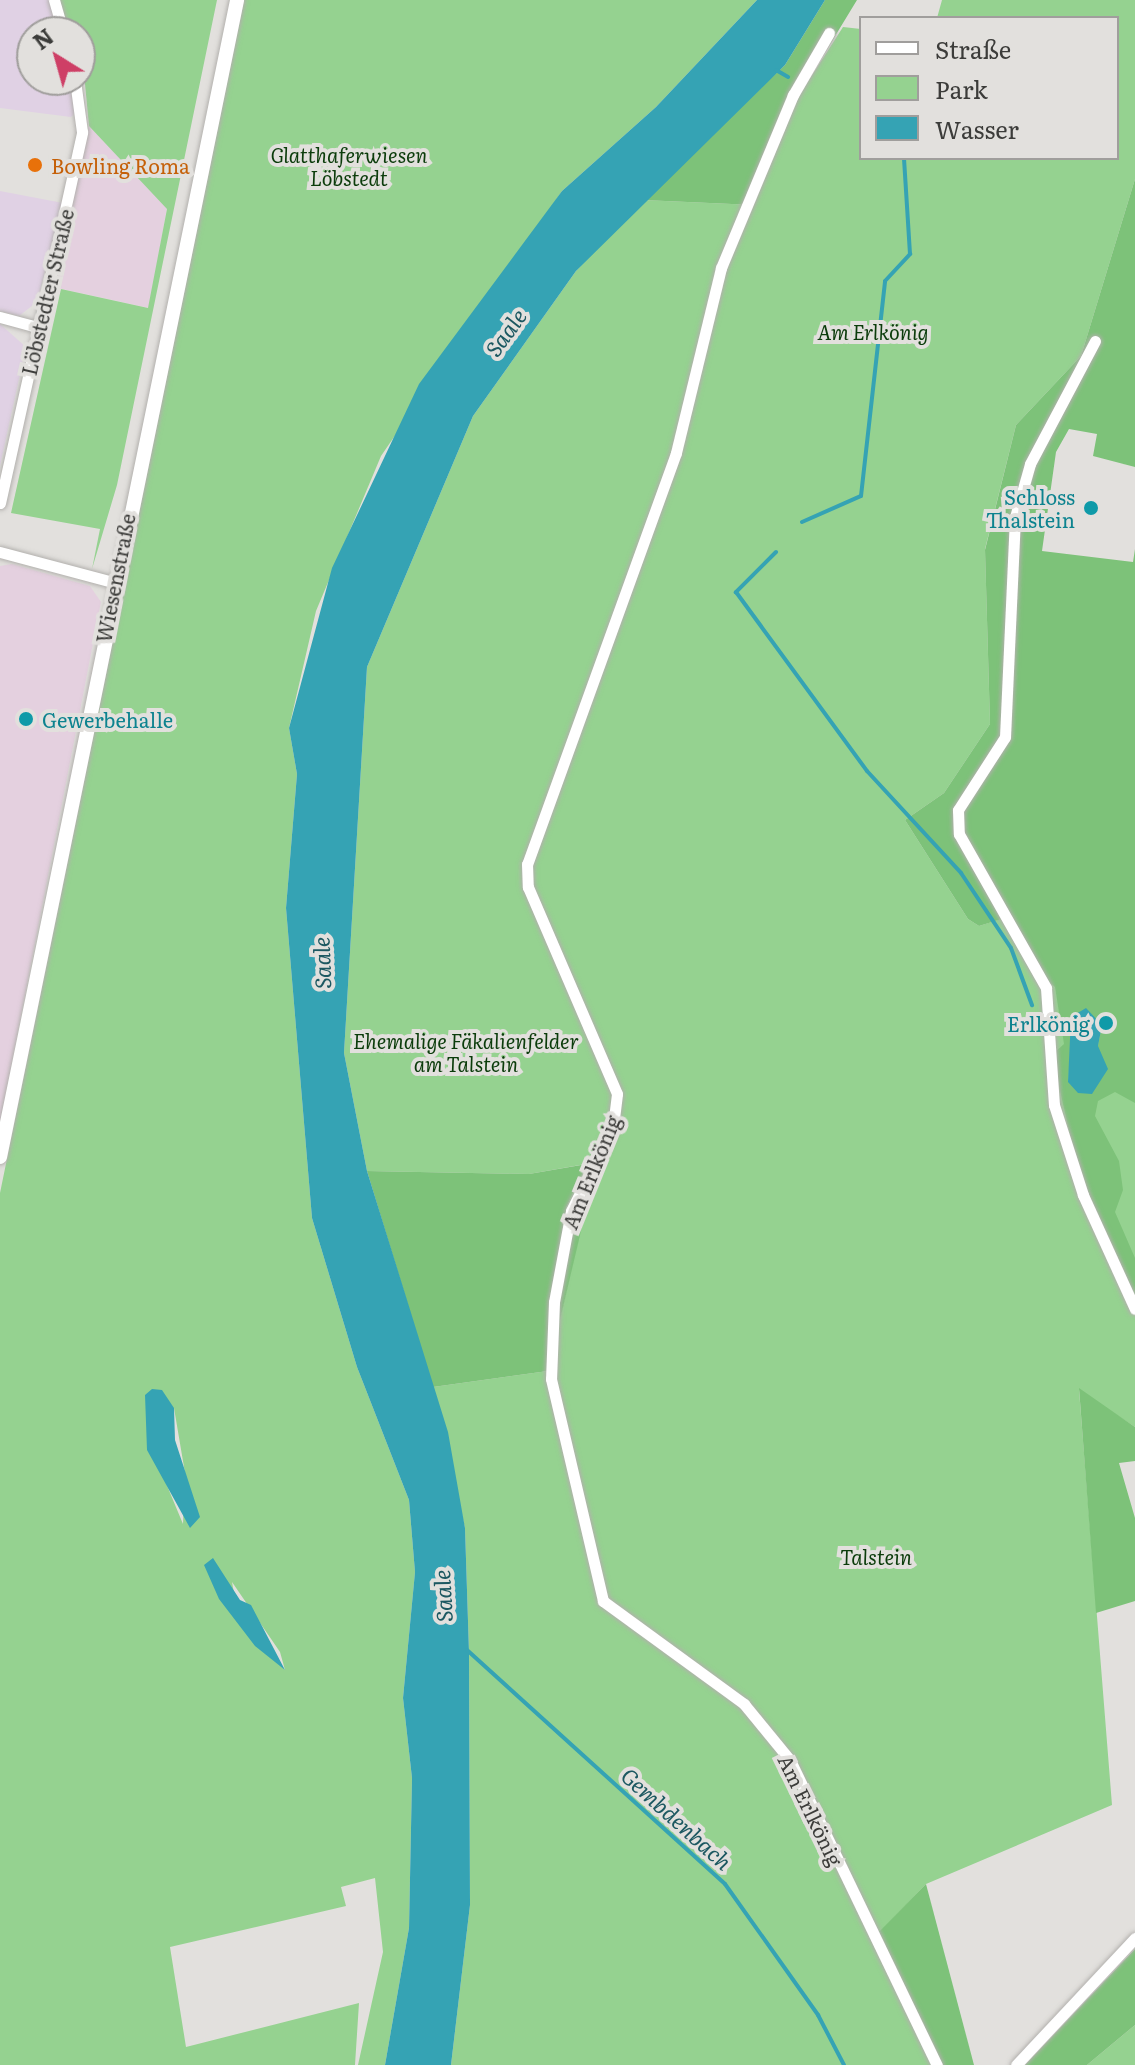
<!DOCTYPE html>
<html>
<head>
<meta charset="utf-8">
<style>
  body { margin:0 }
  #map { position:relative; width:1135px; height:2065px; overflow:hidden; background:#e2e0dd; font-family:Literata,serif }
  div>[style] { position:absolute }
  .commercial>* { inset:0; background:#e0d1e4 }
  .industrial>* { inset:0; background:#e4d0df }
  .green>* { inset:0; background:#95d290 }
  .forest>* { inset:0; background:#7dc279 }
  .water>* { inset:0; background:#35a3b4 }
  .stream>* { height:4px; margin:-2px; padding:0 2px; transform-origin:2px; border-radius:2px; background:#35a3b4 }
  .roads { filter:drop-shadow(0 0 2px #b2b0ad) drop-shadow(0 0 2px #b2b0ad) }
  .minor>* { height:11px; margin:-5.5px; padding:0 5.5px; transform-origin:5.5px; border-radius:5.5px; background:#fff }
  .tertiary>* { height:14px; margin:-7px; padding:0 7px; transform-origin:7px; border-radius:7px; background:#fff }
  .dots>* { width:22px; height:22px; translate:-50% -50%; box-sizing:border-box; border:4px solid #e2e0dd; border-radius:50% }
  span { translate:-50% -50%; white-space:nowrap; text-align:center; line-height:1.15; -webkit-text-stroke:8px #e2e0dd; paint-order:stroke }
  .park-label { font-size:20px; color:#0b3c0b; font-style:italic }
  .food-label { font-size:20px; color:#c56008 }
  .left { translate:0 -50%; text-align:left }
  .street-label { font-size:20px; color:#3c3c3a }
  .culture-label { font-size:20px; color:#0d838f }
  .right { translate:-100% -50%; text-align:right }
  .water-label { font-size:22px; color:#1c5861; font-style:italic }
  .legend { position:absolute; left:859px; top:16px; width:260px; height:144px; box-sizing:border-box; background:#e2e0dd; border:2px solid #a09e9c; margin:0; padding:10px 14px; list-style:none; font-size:24px; color:#3c3c3a }
  .legend li { display:flex; align-items:center; gap:16px; height:40px }
  .legend b { width:40px; border:2px solid #a09e9c }
  .north { position:absolute; left:16px; top:16px; width:80px; height:80px; box-sizing:border-box; background:#e2e0dd; border:2px solid #a09e9c; border-radius:50%; rotate:323deg; font-size:22px; font-weight:700; line-height:32px; text-align:center; color:#3c3c3a }
  .north::after { content:''; display:block; margin:auto; width:28px; height:36px; background:#ce3f66; clip-path:polygon(50% 0,100% 100%,50% 72%,0 100%) }
</style>
</head>
<body>
<div id="map">
  <div class="commercial">
    <div style="clip-path:polygon(0 0,49px 0,59px 32px,32px 32px,32px 80px,71px 80px,76px 112px,71px 117px,0 108px)"></div>
    <div style="clip-path:polygon(0 191px,63px 203px,37px 302px,19px 316px,0 311px)"></div>
    <div style="clip-path:polygon(0 324px,26px 347px,0 466px)"></div>
  </div>
  <div class="industrial">
    <div style="clip-path:polygon(89px 126px,167px 208px,149px 308px,53px 287px)"></div>
    <div style="clip-path:polygon(12px 564px,90px 586px,101px 602px,0 1124px,0 566px)"></div>
  </div>
  <div class="green">
    <div style="clip-path:polygon(58px 0,217px 0,117px 485px,92px 569px,100px 529px,11px 513px,61px 289px,148px 308px,167px 209px,89px 126px,80px 32px,69px 32px)"></div>
    <div style="clip-path:polygon(evenodd,244px 0,757px 0,656px 107px,562px 191px,381px 456px,316px 611px,289px 728px,297px 774px,286px 908px,312px 1218px,357px 1367px,409px 1500px,415px 1572px,403px 1698px,412px 1778px,409px 1928px,385px 2065px,358px 2065px,383px 1952px,375px 1878px,341px 1887px,346px 1906px,170px 1947px,186px 2047px,359px 2003px,355px 2065px,0 2065px,0 1193px,244px 0,174px 1408px,185px 1473px,183px 1524px,148px 1440px,174px 1408px,244px 0,232px 1582px,280px 1652px,285px 1670px,239px 1622px,232px 1582px)"></div>
    <div style="clip-path:polygon(942px 0,1135px 0,1135px 179px,1081px 356px,1016px 425px,985px 549px,990px 724px,944px 793px,905px 820px,968px 919px,979px 926px,1004px 918px,1135px 978px,1135px 1427px,1079px 1390px,1112px 1805px,926px 1884px,876px 1936px,942px 2065px,451px 2065px,470px 1905px,469px 1652px,465px 1528px,433px 1387px,548px 1371px,584px 1214px,566px 1208px,586px 1164px,529px 1174px,367px 1171px,344px 1053px,367px 667px,473px 416px,576px 271px,643px 200px,754px 205px,798px 97px,843px 27px,861px 29px,861px 158px,1117px 158px,1117px 18px,937px 18px)"></div>
    <div style="clip-path:polygon(1135px 2025px,1135px 2065px,1087px 2065px)"></div>
  </div>
  <div class="forest">
    <div style="clip-path:polygon(825px 0,857px 0,798px 97px,754px 205px,643px 200px,785px 65px)"></div>
    <div style="clip-path:polygon(evenodd,1135px 179px,1135px 467px,1093px 456px,1097px 434px,1069px 429px,1056px 452px,1042px 551px,1133px 562px,1135px 549px,1135px 1103px,1115px 1092px,1098px 1101px,1095px 1116px,1119px 1161px,1123px 1190px,1115px 1212px,1135px 1258px,1135px 1300px,1078px 1171px,1057px 1077px,1055px 1052px,1064px 1044px,1055px 987px,1035px 969px,1005px 918px,979px 926px,968px 919px,905px 820px,944px 793px,990px 724px,985px 550px,1016px 425px,1081px 356px,1135px 179px,1102px 1025px,1098px 1046px,1068px 1082px,1070px 1055px,1102px 1025px)"></div>
    <div style="clip-path:polygon(587px 1164px,566px 1208px,585px 1214px,548px 1371px,433px 1387px,367px 1171px,529px 1174px)"></div>
    <div style="clip-path:polygon(1079px 1388px,1135px 1427px,1135px 1461px,1119px 1463px,1135px 1518px,1135px 1601px,1096px 1613px)"></div>
    <div style="clip-path:polygon(926px 1884px,974px 2065px,942px 2065px,875px 1936px)"></div>
    <div style="clip-path:polygon(1135px 1949px,1135px 2025px,1087px 2065px,1025px 2065px)"></div>
  </div>
  <div class="water">
    <div style="clip-path:polygon(757px 0,825px 0,785px 65px,576px 271px,473px 416px,367px 667px,344px 1053px,367px 1171px,448px 1432px,465px 1528px,469px 1652px,470px 1905px,451px 2065px,385px 2065px,409px 1928px,412px 1778px,403px 1698px,415px 1572px,409px 1500px,357px 1367px,312px 1218px,286px 908px,297px 774px,289px 728px,332px 568px,419px 384px,562px 191px,656px 107px)"></div>
    <div style="clip-path:polygon(1086px 1008px,1102px 1025px,1098px 1046px,1108px 1069px,1092px 1094px,1078px 1093px,1068px 1082px,1071px 1017px)"></div>
    <div style="clip-path:polygon(152px 1389px,162px 1390px,174px 1408px,175px 1440px,200px 1517px,190px 1528px,147px 1450px,145px 1395px)"></div>
    <div style="clip-path:polygon(213px 1558px,240px 1600px,251px 1605px,285px 1670px,255px 1646px,219px 1599px,204px 1565px)"></div>
  </div>
  <div class="stream">
    <div style="left:776px;top:70px;width:14px;rotate:30deg"></div>
    <div style="left:802px;top:522px;width:64px;rotate:-23.8deg"></div>
    <div style="left:861px;top:496px;width:216px;rotate:-83.6deg"></div>
    <div style="left:885px;top:281px;width:37px;rotate:-47deg"></div>
    <div style="left:910px;top:254px;width:96px;rotate:-93.6deg"></div>
    <div style="left:776px;top:552px;width:57px;rotate:135deg"></div>
    <div style="left:736px;top:592px;width:222px;rotate:53.8deg"></div>
    <div style="left:867px;top:771px;width:139px;rotate:47.3deg"></div>
    <div style="left:961px;top:873px;width:90px;rotate:56.3deg"></div>
    <div style="left:1011px;top:948px;width:61px;rotate:69.8deg"></div>
    <div style="left:467px;top:1650px;width:348px;rotate:42.2deg"></div>
    <div style="left:725px;top:1884px;width:161px;rotate:54.6deg"></div>
    <div style="left:818px;top:2015px;width:56px;rotate:62.5deg"></div>
  </div>
  <div class="roads">
    <div class="minor">
      <div style="left:54px;top:0;width:33px;rotate:74deg"></div>
      <div style="left:829px;top:33px;width:72px;rotate:120.1deg"></div>
      <div style="left:793px;top:95px;width:187px;rotate:112.6deg"></div>
      <div style="left:721px;top:268px;width:190px;rotate:103.7deg"></div>
      <div style="left:676px;top:453px;width:437px;rotate:109.9deg"></div>
      <div style="left:527px;top:864px;width:23px;rotate:88deg"></div>
      <div style="left:528px;top:887px;width:225px;rotate:66.7deg"></div>
      <div style="left:617px;top:1094px;width:33px;rotate:97deg"></div>
      <div style="left:613px;top:1127px;width:94px;rotate:116.6deg"></div>
      <div style="left:571px;top:1211px;width:93px;rotate:100.6deg"></div>
      <div style="left:554px;top:1302px;width:77px;rotate:92.2deg"></div>
      <div style="left:551px;top:1379px;width:228px;rotate:76.8deg"></div>
      <div style="left:603px;top:1601px;width:175px;rotate:36.1deg"></div>
      <div style="left:744px;top:1704px;width:72px;rotate:50.6deg"></div>
      <div style="left:790px;top:1760px;width:339px;rotate:64.3deg"></div>
      <div style="left:0;top:317px;width:39px;rotate:15deg"></div>
      <div style="left:1095px;top:341px;width:139px;rotate:117.9deg"></div>
      <div style="left:1030px;top:464px;width:55px;rotate:105.8deg"></div>
      <div style="left:1015px;top:517px;width:220px;rotate:92.6deg"></div>
      <div style="left:1005px;top:737px;width:87px;rotate:122.8deg"></div>
      <div style="left:958px;top:810px;width:24px;rotate:88deg"></div>
      <div style="left:959px;top:834px;width:177px;rotate:60.5deg"></div>
      <div style="left:1046px;top:988px;width:117px;rotate:86.1deg"></div>
      <div style="left:1054px;top:1105px;width:95px;rotate:72.1deg"></div>
      <div style="left:1083px;top:1195px;width:125px;rotate:65.5deg"></div>
      <div style="left:0;top:503px;width:380px;rotate:-77.5deg"></div>
      <div style="left:82px;top:132px;width:52px;rotate:-97.7deg"></div>
      <div style="left:0;top:552px;width:117px;rotate:14.9deg"></div>
      <div style="left:1016px;top:2065px;width:174px;rotate:-46.9deg"></div>
    </div>
    <div class="tertiary">
      <div style="left:0;top:1157px;width:1181px;rotate:-78.42deg"></div>
    </div>
  </div>
  <div class="dots">
    <div style="left:35px;top:165px;background:#e8710a"></div>
    <div style="left:1091px;top:508px;background:#0f9aa8"></div>
    <div style="left:26px;top:719px;background:#0f9aa8"></div>
    <div style="left:1106px;top:1023px;background:#0f9aa8"></div>
  </div>
  <div class="park-label">
    <span style="left:349px;top:166px">Glatthaferwiesen<br>Löbstedt</span>
    <span style="left:873px;top:331px">Am Erlkönig</span>
    <span style="left:466px;top:1052px">Ehemalige Fäkalienfelder<br>am Talstein</span>
    <span style="left:876px;top:1556px">Talstein</span>
  </div>
  <div class="food-label">
    <span class="left" style="left:51px;top:165px">Bowling Roma</span>
  </div>
  <div class="street-label">
    <span style="left:47px;top:292px;rotate:-77deg">Löbstedter Straße</span>
    <span style="left:115px;top:578px;rotate:-79deg">Wiesenstraße</span>
    <span style="left:591px;top:1172px;rotate:-68deg">Am Erlkönig</span>
    <span style="left:811px;top:1810px;rotate:64deg">Am Erlkönig</span>
  </div>
  <div class="culture-label">
    <span class="right" style="left:1075px;top:508px">Schloss<br>Thalstein</span>
    <span class="left" style="left:42px;top:719px">Gewerbehalle</span>
    <span class="right" style="left:1090px;top:1023px">Erlkönig</span>
  </div>
  <div class="water-label">
    <span style="left:505px;top:332px;rotate:-54deg">Saale</span>
    <span style="left:321px;top:963px;rotate:-92deg">Saale</span>
    <span style="left:442px;top:1596px;rotate:-93deg">Saale</span>
    <span style="left:677px;top:1818px;rotate:42deg">Gembdenbach</span>
  </div>
  <ul class="legend">
  <li><b style="height:10px;background:#fff"></b>Straße</li>
  <li><b style="height:22px;background:#95d290"></b>Park</li>
  <li><b style="height:22px;background:#35a3b4"></b>Wasser</li>
  </ul>
  <div class="north">N</div>
</div>
</body>
</html>
